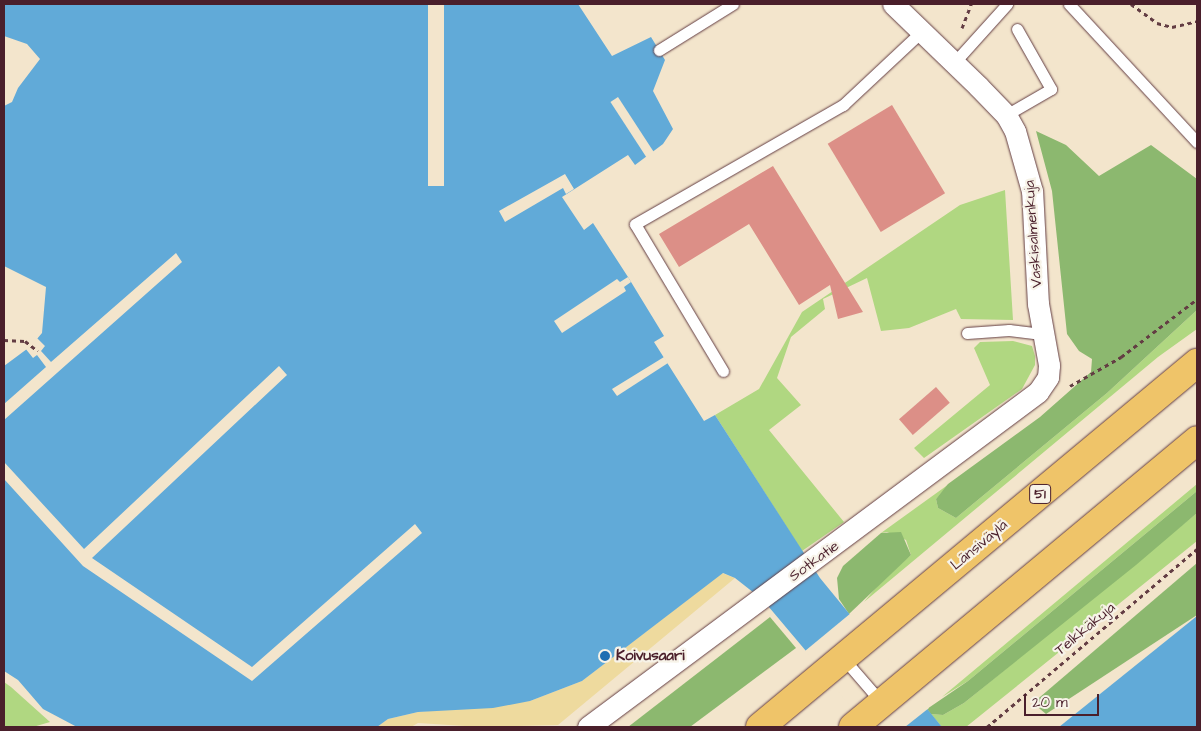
<!DOCTYPE html>
<html>
<head>
<meta charset="utf-8">
<style>
  body { margin:0 }
  #map { position:relative; width:1201px; height:731px; overflow:hidden; background:#f3e5cc; font-family:"Architects Daughter",sans-serif }
  div>[style] { position:absolute }
  .green>* { inset:0; background:#b0d781 }
  .forest>* { inset:0; background:#8cb86f }
  .sand>* { inset:0; background:#eeda9e }
  .water>* { inset:0; background:#61aad8 }
  .pier>* { inset:0; background:#f3e5cc; transform-origin:0 0 }
  .building>* { inset:0; background:#dc8f87; transform-origin:0 0 }
  .path>* { height:3px; margin-top:-1.5px; transform-origin:0; background:repeating-linear-gradient(90deg,#633d43 0 4px,transparent 0 8px) }
  .roads { filter:drop-shadow(0 0 1px #633d43) drop-shadow(0 0 1px #633d43) }
  .service>* { height:11px; margin:-5.5px; padding:0 5.5px; transform-origin:5.5px; border-radius:5.5px; background:#fff }
  .minor>* { height:21px; margin:-10.5px; padding:0 10.5px; transform-origin:10.5px; border-radius:10.5px; background:#fff }
  .motorway>* { height:28px; margin:-14px; padding:0 14px; transform-origin:14px; border-radius:14px; background:#efc469 }
  .dots>* { width:14px; height:14px; translate:-50% -50%; box-sizing:border-box; border:2px solid #f7f3e8; border-radius:50% }
  span { translate:-50% -50%; white-space:nowrap; text-align:center; line-height:1.15; -webkit-text-stroke:4.5px #f7f3e8; paint-order:stroke }
  .shield-label span { padding:1px 4px; background:#f7f3e8; border:1px solid; border-radius:4px; -webkit-text-stroke-width:0 }
  .shield-label { font-size:14px; color:#4a1f2b; font-weight:700 }
  .street-label { font-size:15px; color:#4a1f2b }
  .poi-label { font-size:15px; color:#4a1f2b; font-weight:700 }
  .left { translate:0 -50%; text-align:left }
  .frame { position:absolute; inset:0; border:5px solid #4a1f2b; pointer-events:none }
  .scale { position:absolute; left:1024px; top:694px; width:75px; height:22px; box-sizing:border-box; border:2px solid #4a1f2b; border-top:0; padding-left:6px; font-size:15px; line-height:18px; white-space:nowrap; color:#4a1f2b; -webkit-text-stroke:4px #f7f3e8; paint-order:stroke }
</style>
</head>
<body>
<div id="map">
  <div class="green">
    <div style="clip-path:polygon(1005px 190px,1013px 320px,961px 319px,956px 309px,909px 328px,881px 331px,867px 278px,823px 299px,825px 309px,791px 337px,777px 378px,801px 405px,769px 430px,844px 522px,802px 551px,715px 415px,759px 389px,802px 312px,960px 205px)"></div>
    <div style="clip-path:polygon(1197px 310px,1197px 329px,1158px 357px,864px 602px,884px 578px,911px 555px,906px 540px,887px 532px,881px 533px,949px 484px,936px 499px,938px 508px,956px 518px,1107px 393px)"></div>
    <div style="clip-path:polygon(1013px 341px,1032px 346px,1035px 356px,1035px 365px,1022px 389px,924px 458px,914px 448px,990px 385px,974px 348px,980px 342px)"></div>
    <div style="clip-path:polygon(1197px 484px,1197px 491px,968px 681px,942px 697px)"></div>
    <div style="clip-path:polygon(1197px 513px,1197px 541px,966px 727px,942px 727px,931px 714px,943px 715px,964px 703px)"></div>
    <div style="clip-path:polygon(4px 682px,11px 687px,50px 722px,33px 727px,4px 727px)"></div>
  </div>
  <div class="forest">
    <div style="clip-path:polygon(1036px 131px,1066px 145px,1099px 176px,1151px 145px,1197px 179px,1197px 310px,1107px 393px,956px 518px,938px 508px,936px 499px,948px 484px,1040px 417px,1091px 372px,1092px 359px,1079px 351px,1067px 334px,1052px 191px)"></div>
    <div style="clip-path:polygon(1197px 491px,1197px 513px,1136px 565px,964px 703px,943px 715px,931px 714px,927px 709px,968px 681px)"></div>
    <div style="clip-path:polygon(901px 532px,911px 555px,849px 614px,839px 599px,837px 578px,843px 566px,881px 533px)"></div>
    <div style="clip-path:polygon(1197px 563px,1197px 615px,1046px 714px,1033px 703px)"></div>
    <div style="clip-path:polygon(770px 617px,796px 648px,690px 727px,628px 727px)"></div>
  </div>
  <div class="sand">
    <div style="clip-path:polygon(722px 573px,735px 578px,558px 725px,480px 727px,418px 723px,411px 727px,377px 727px,388px 719px,418px 712px,530px 701px,582px 681px)"></div>
  </div>
  <div class="water">
    <div style="clip-path:polygon(4px 4px,578px 4px,612px 56px,651px 37px,665px 60px,653px 91px,673px 129px,663px 144px,635px 165px,628px 155px,562px 197px,584px 230px,593px 223px,628px 277px,664px 336px,654px 342px,704px 421px,715px 415px,820px 578px,942px 727px,870px 727px,763px 600px,735px 578px,723px 573px,582px 681px,530px 701px,493px 708px,418px 712px,388px 719px,377px 727px,77px 727px,43px 709px,18px 680px,4px 671px,4px 366px,31px 346px,42px 333px,46px 287px,4px 266px,4px 106px,12px 102px,18px 88px,40px 59px,27px 44px,4px 36px)"></div>
    <div style="clip-path:polygon(1197px 616px,1197px 727px,1059px 727px)"></div>
  </div>
  <div class="pier">
    <div style="left:428px;top:4px;width:16px;height:182px"></div>
    <div style="left:618px;top:97px;width:66px;height:9px;rotate:57deg"></div>
    <div style="clip-path:polygon(565px 174px,574px 189px,566px 194px,563px 188px,505px 222px,499px 211px)"></div>
    <div style="clip-path:polygon(176px 253px,182px 262px,4px 420px,4px 404px,46px 367px,37px 355px,33px 358px,25px 348px,36px 337px,45px 346px,41px 351px,51px 362px)"></div>
    <div style="clip-path:polygon(628px 277px,631px 282px,624px 287px,626px 291px,562px 333px,554px 321px,617px 279px,620px 282px)"></div>
    <div style="clip-path:polygon(664px 357px,668px 363px,617px 396px,612px 389px)"></div>
    <div style="clip-path:polygon(279px 366px,287px 375px,92px 558px,252px 667px,415px 524px,422px 533px,252px 681px,83px 566px,4px 479px,4px 462px,84px 549px)"></div>
    <div style="clip-path:polygon(851px 613px,929px 708px,905px 727px,867px 727px,805px 651px)"></div>
  </div>
  <div class="building">
    <div style="left:892px;top:105px;width:103px;height:75px;rotate:59deg"></div>
    <div style="clip-path:polygon(773px 166px,842px 278px,863px 312px,838px 319px,830px 285px,799px 305px,749px 224px,679px 267px,659px 234px)"></div>
    <div style="left:936px;top:387px;width:21px;height:49px;rotate:49deg"></div>
  </div>
  <div class="path">
    <div style="left:1131px;top:4px;width:32px;rotate:36deg"></div>
    <div style="left:1157px;top:23px;width:16px;rotate:15deg"></div>
    <div style="left:1172px;top:27px;width:26px;rotate:-13deg"></div>
    <div style="left:962px;top:28px;width:26px;rotate:-69deg"></div>
    <div style="left:4px;top:340px;width:21px;rotate:3deg"></div>
    <div style="left:25px;top:341px;width:16px;rotate:38deg"></div>
    <div style="left:1070px;top:386px;width:59px;rotate:-29.6deg"></div>
    <div style="left:1121px;top:357px;width:96px;rotate:-37.3deg"></div>
    <div style="left:987px;top:727px;width:275px;rotate:-40.3deg"></div>
  </div>
  <div class="roads">
    <div class="service">
      <div style="left:1069px;top:4px;width:188px;rotate:47.2deg"></div>
      <div style="left:659px;top:50px;width:87px;rotate:-31.9deg"></div>
      <div style="left:953px;top:64px;width:81px;rotate:-48deg"></div>
      <div style="left:1006px;top:115px;width:52px;rotate:-30deg"></div>
      <div style="left:1051px;top:89px;width:69px;rotate:-119.5deg"></div>
      <div style="left:967px;top:333px;width:42px;rotate:-4.1deg"></div>
      <div style="left:1009px;top:330px;width:35px;rotate:7deg"></div>
      <div style="left:723px;top:371px;width:171px;rotate:-120.9deg"></div>
      <div style="left:635px;top:224px;width:240px;rotate:-29.8deg"></div>
      <div style="left:843px;top:105px;width:107px;rotate:-43.1deg"></div>
      <div style="left:843px;top:658px;width:60px;rotate:49.1deg"></div>
    </div>
    <div class="minor">
      <div style="left:588px;top:727px;width:561px;rotate:-36.67deg"></div>
      <div style="left:1038px;top:392px;width:18px;rotate:-56deg"></div>
      <div style="left:1048px;top:377px;width:12px;rotate:-85deg"></div>
      <div style="left:1049px;top:365px;width:62px;rotate:-100.2deg"></div>
      <div style="left:1038px;top:304px;width:113px;rotate:-93deg"></div>
      <div style="left:1032px;top:191px;width:62px;rotate:-105.8deg"></div>
      <div style="left:1015px;top:131px;width:18px;rotate:-119deg"></div>
      <div style="left:1006px;top:115px;width:40px;rotate:-134deg"></div>
      <div style="left:978px;top:86px;width:118px;rotate:-136deg"></div>
    </div>
    <div class="motorway">
      <div style="left:760px;top:727px;width:569px;rotate:-39.79deg"></div>
      <div style="left:853px;top:727px;width:448px;rotate:-39.8deg"></div>
    </div>
  </div>
  <div class="dots">
    <div style="left:605px;top:656px;background:#1f6fb2"></div>
  </div>
  <div class="shield-label">
    <span style="left:1040px;top:494px">51</span>
  </div>
  <div class="street-label">
    <span style="left:1033px;top:234px;rotate:-94deg">Vaskisalmenkuja</span>
    <span style="left:979px;top:545px;rotate:-40deg">Länsiväylä</span>
    <span style="left:814px;top:561px;rotate:-36deg">Sotkatie</span>
    <span style="left:1085px;top:629px;rotate:-40deg">Telkkäkuja</span>
  </div>
  <div class="poi-label">
    <span class="left" style="left:616px;top:656px">Koivusaari</span>
  </div>
  <div class="frame"></div>
  <div class="scale">20 m</div>
</div>
</body>
</html>
